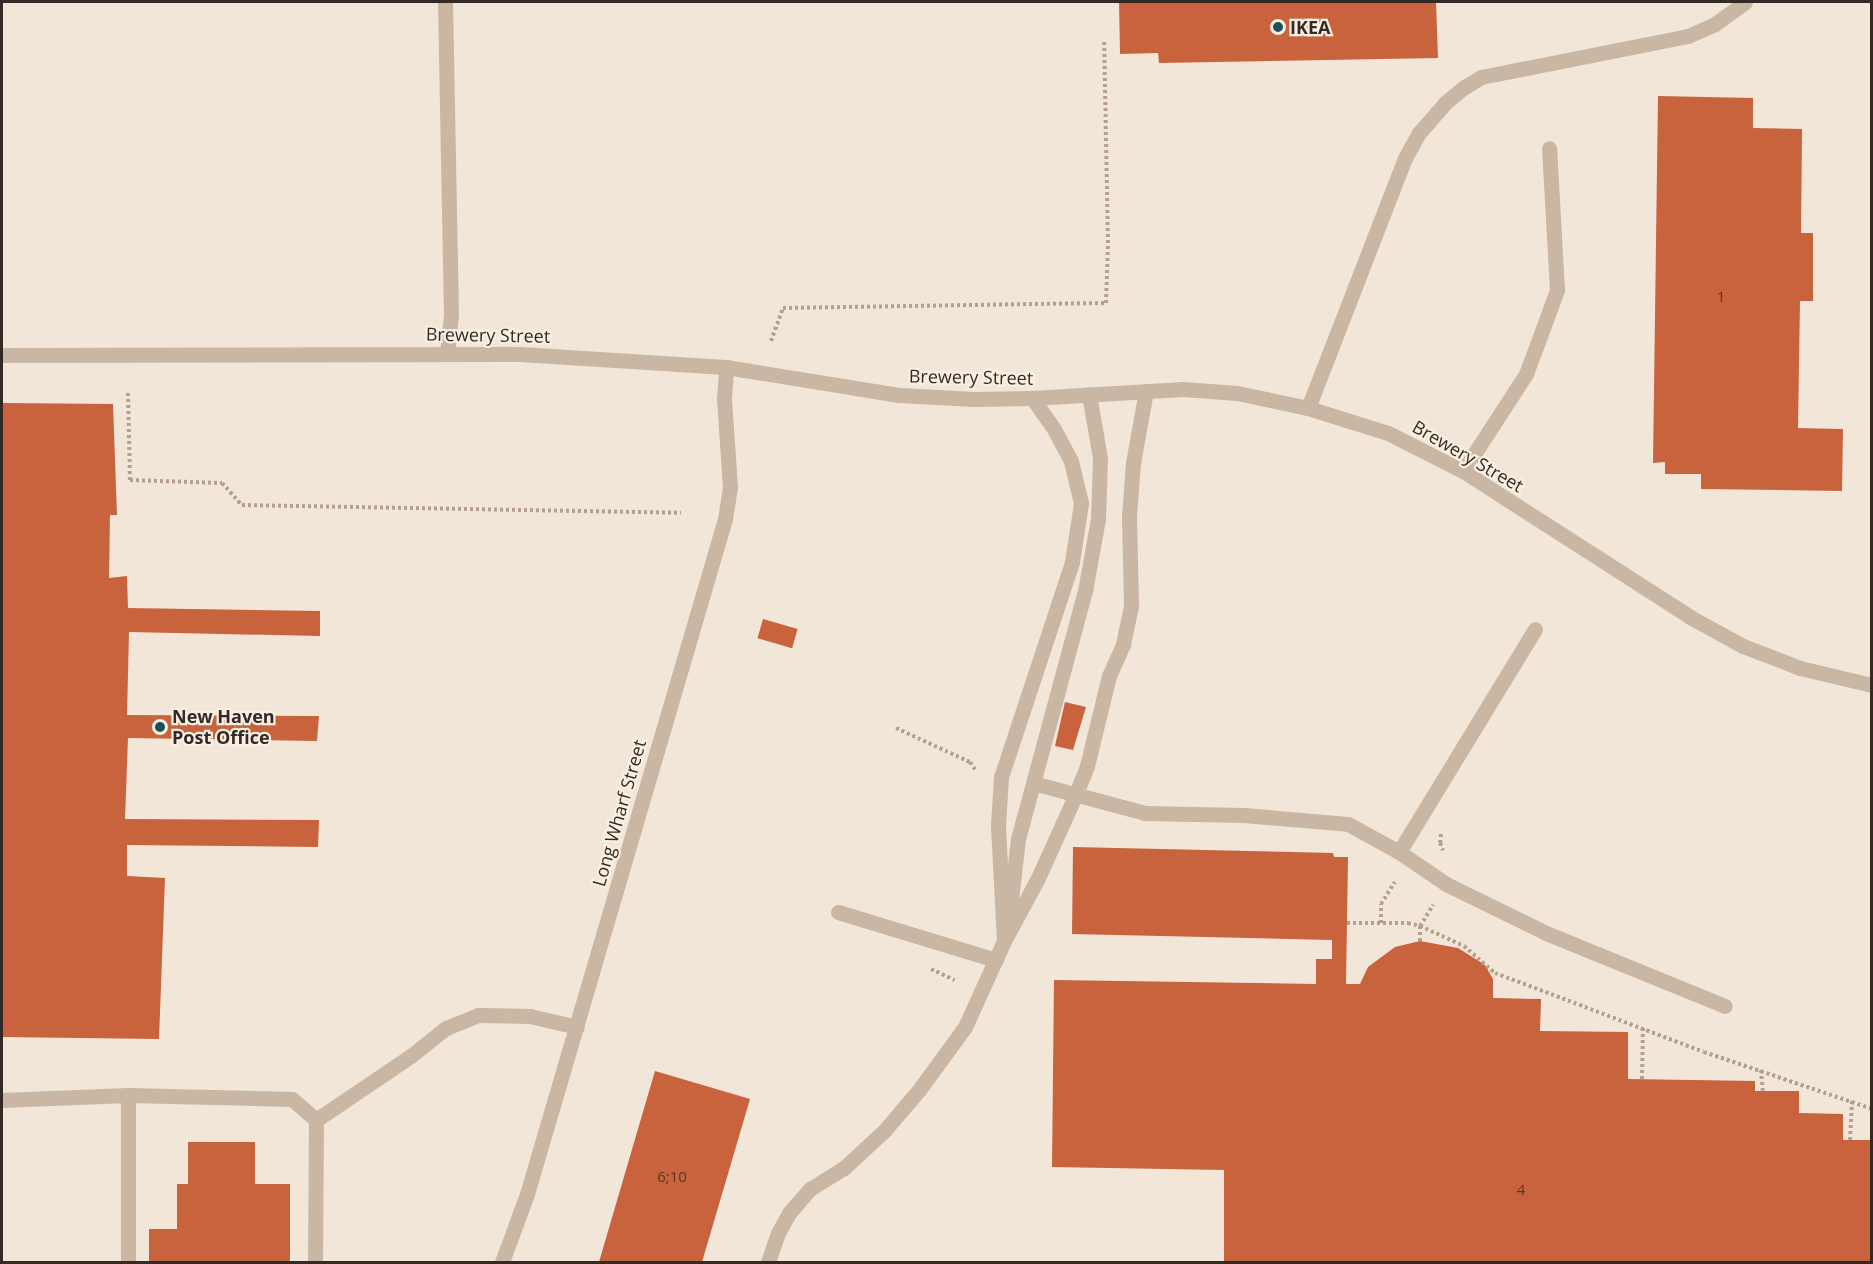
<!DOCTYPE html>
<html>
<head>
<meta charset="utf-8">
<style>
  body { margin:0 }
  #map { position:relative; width:1873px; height:1264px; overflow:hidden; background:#f1e6d7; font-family:"Open Sans",sans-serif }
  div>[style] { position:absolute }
  .building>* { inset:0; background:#c8633e; transform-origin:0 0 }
  .path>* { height:4px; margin-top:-2px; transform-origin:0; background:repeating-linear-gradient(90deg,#b5a08d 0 3px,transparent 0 6px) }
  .minor>* { height:15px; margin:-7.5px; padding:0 7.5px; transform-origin:7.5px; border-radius:7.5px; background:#c9b6a3 }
  .dots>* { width:16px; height:16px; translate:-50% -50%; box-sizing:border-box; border:3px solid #f9f0e3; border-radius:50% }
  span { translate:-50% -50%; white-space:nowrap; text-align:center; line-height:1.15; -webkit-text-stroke:4.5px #f9f0e3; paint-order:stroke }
  .number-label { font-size:15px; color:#59382b }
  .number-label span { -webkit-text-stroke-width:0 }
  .poi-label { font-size:18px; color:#342a25; font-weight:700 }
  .left { translate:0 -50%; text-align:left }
  .street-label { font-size:18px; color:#342a25 }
  .frame { position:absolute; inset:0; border:3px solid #342a25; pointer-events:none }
</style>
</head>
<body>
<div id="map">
  <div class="building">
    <div style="clip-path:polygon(1119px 2px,1436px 2px,1438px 58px,1159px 63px,1158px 53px,1120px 54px)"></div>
    <div style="clip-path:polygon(1658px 96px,1753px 98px,1753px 128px,1802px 129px,1801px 233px,1813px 233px,1813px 301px,1800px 301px,1798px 428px,1843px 429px,1842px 491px,1701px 489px,1701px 474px,1665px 474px,1665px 462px,1653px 463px)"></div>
    <div style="clip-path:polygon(2px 403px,113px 404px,117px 515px,110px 515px,109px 578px,127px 576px,128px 608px,320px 611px,320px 636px,129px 632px,127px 715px,319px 716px,317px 741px,128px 738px,125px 819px,319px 820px,318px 847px,127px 845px,127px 876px,165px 878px,159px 1039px,2px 1037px)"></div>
    <div style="left:763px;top:619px;width:36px;height:20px;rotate:16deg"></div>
    <div style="clip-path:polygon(1065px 702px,1086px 707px,1073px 750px,1055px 746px)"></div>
    <div style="clip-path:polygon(1073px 847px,1333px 853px,1334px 857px,1348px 857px,1346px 984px,1360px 984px,1368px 967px,1395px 947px,1420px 941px,1458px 948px,1485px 965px,1493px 979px,1493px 998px,1541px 999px,1540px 1031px,1628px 1032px,1628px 1079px,1755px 1081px,1755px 1091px,1799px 1091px,1799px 1113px,1843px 1114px,1843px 1140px,1872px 1140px,1872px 1262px,1224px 1262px,1224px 1170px,1052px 1167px,1054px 980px,1316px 984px,1316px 959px,1332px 959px,1332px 940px,1072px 934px)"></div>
    <div style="clip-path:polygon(655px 1071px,750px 1099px,702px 1262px,599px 1262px)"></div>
    <div style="clip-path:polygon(188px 1142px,255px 1142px,255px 1184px,290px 1184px,290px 1262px,149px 1262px,149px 1229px,177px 1229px,177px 1184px,188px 1184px)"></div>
  </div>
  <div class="path">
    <div style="left:771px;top:341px;width:35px;rotate:-70deg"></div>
    <div style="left:783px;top:308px;width:323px;rotate:-0.9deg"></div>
    <div style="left:1106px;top:303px;width:60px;rotate:-88.1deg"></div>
    <div style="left:1108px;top:243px;width:204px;rotate:-91.1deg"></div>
    <div style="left:128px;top:393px;width:87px;rotate:88.7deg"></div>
    <div style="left:130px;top:480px;width:92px;rotate:1.9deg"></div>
    <div style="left:222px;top:483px;width:30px;rotate:48deg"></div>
    <div style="left:242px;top:505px;width:439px;rotate:1deg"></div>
    <div style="left:896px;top:728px;width:81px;rotate:24.7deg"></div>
    <div style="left:970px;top:762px;width:11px;rotate:56deg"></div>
    <div style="left:1441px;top:834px;width:9px;rotate:96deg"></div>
    <div style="left:1440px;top:843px;width:8px;rotate:67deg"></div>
    <div style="left:1347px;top:923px;width:61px"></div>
    <div style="left:1408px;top:923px;width:12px;rotate:14deg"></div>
    <div style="left:1420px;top:926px;width:48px;rotate:24.4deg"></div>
    <div style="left:1464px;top:946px;width:41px;rotate:41.1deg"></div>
    <div style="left:1495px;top:973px;width:223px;rotate:20.7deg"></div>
    <div style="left:1704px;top:1052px;width:177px;rotate:18.7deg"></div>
    <div style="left:1381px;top:923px;width:19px;rotate:-90deg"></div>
    <div style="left:1381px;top:904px;width:26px;rotate:-58deg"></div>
    <div style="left:1420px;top:941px;width:15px;rotate:-90deg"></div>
    <div style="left:1420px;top:926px;width:25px;rotate:-58deg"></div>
    <div style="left:931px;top:969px;width:26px;rotate:25deg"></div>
    <div style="left:1761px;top:1070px;width:21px;rotate:85deg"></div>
    <div style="left:1642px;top:1079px;width:52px;rotate:-88.9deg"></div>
    <div style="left:1850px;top:1140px;width:39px;rotate:-87deg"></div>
  </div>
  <div class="minor">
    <div style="left:445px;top:2px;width:313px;rotate:88.9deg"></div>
    <div style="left:451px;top:315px;width:38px;rotate:96deg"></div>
    <div style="left:2px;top:355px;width:518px;rotate:-0.11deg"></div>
    <div style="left:520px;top:354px;width:206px;rotate:3.6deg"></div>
    <div style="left:726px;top:367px;width:175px;rotate:9.2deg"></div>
    <div style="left:899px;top:395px;width:75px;rotate:3.1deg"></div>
    <div style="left:974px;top:399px;width:58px;rotate:-1deg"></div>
    <div style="left:1032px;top:398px;width:151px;rotate:-3.4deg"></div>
    <div style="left:1183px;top:389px;width:54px;rotate:4.2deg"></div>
    <div style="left:1237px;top:393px;width:73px;rotate:11.9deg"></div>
    <div style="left:1308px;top:408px;width:84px;rotate:17.4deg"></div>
    <div style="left:1388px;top:433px;width:84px;rotate:26.9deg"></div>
    <div style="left:1463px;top:471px;width:270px;rotate:32.7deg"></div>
    <div style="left:1690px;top:617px;width:60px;rotate:28.7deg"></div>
    <div style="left:1743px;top:646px;width:61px;rotate:21.1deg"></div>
    <div style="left:1800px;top:668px;width:74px;rotate:13.3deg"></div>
    <div style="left:1308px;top:408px;width:268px;rotate:-68.8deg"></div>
    <div style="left:1405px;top:158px;width:29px;rotate:-61deg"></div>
    <div style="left:1419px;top:133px;width:40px;rotate:-49deg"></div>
    <div style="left:1445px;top:103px;width:23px;rotate:-40deg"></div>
    <div style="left:1463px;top:88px;width:21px;rotate:-31deg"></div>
    <div style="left:1481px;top:77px;width:211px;rotate:-11.2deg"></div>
    <div style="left:1688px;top:36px;width:30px;rotate:-24deg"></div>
    <div style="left:1715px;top:24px;width:37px;rotate:-36deg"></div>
    <div style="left:1463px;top:471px;width:116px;rotate:-57deg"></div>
    <div style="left:1526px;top:374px;width:90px;rotate:-69.7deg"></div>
    <div style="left:1557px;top:290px;width:142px;rotate:-93.2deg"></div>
    <div style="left:1033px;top:783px;width:116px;rotate:15deg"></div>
    <div style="left:1145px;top:813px;width:99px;rotate:1.2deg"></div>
    <div style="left:1244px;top:815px;width:104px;rotate:4.9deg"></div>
    <div style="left:1348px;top:824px;width:58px;rotate:28.8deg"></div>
    <div style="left:1399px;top:852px;width:57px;rotate:34.2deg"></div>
    <div style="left:1446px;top:884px;width:111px;rotate:26.1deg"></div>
    <div style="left:1546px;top:933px;width:193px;rotate:22.2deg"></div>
    <div style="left:1399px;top:852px;width:261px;rotate:-58.6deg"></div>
    <div style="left:1010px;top:908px;width:69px;rotate:-83.4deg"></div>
    <div style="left:1018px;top:839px;width:257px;rotate:-74.9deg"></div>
    <div style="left:1085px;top:591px;width:73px;rotate:-79.8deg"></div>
    <div style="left:1098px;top:519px;width:61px;rotate:-88.1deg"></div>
    <div style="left:1100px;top:458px;width:65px;rotate:-99.8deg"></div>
    <div style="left:838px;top:912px;width:165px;rotate:16.9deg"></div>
    <div style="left:1004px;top:941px;width:116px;rotate:-93deg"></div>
    <div style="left:998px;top:825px;width:48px;rotate:-86.4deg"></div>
    <div style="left:1001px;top:777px;width:226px;rotate:-71.7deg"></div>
    <div style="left:1072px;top:562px;width:60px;rotate:-81.3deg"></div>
    <div style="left:1081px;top:503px;width:43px;rotate:-103.4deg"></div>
    <div style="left:1071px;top:461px;width:36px;rotate:-118deg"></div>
    <div style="left:1054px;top:429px;width:38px;rotate:-125deg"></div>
    <div style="left:2px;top:1100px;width:126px;rotate:-2.3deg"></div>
    <div style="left:316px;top:1120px;width:116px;rotate:-34.1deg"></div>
    <div style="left:412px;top:1055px;width:43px;rotate:-38.5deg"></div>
    <div style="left:446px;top:1028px;width:35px;rotate:-22deg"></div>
    <div style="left:478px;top:1015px;width:52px;rotate:1.1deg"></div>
    <div style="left:530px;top:1016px;width:48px;rotate:13.2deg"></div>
    <div style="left:128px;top:1262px;width:167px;rotate:-90deg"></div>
    <div style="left:128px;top:1095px;width:164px;rotate:1.4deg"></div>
    <div style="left:292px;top:1099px;width:32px;rotate:41deg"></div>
    <div style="left:316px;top:1120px;width:142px;rotate:90.4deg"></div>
    <div style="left:502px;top:1262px;width:72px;rotate:-69.8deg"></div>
    <div style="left:527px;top:1194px;width:703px;rotate:-73.65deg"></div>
    <div style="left:725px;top:519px;width:32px;rotate:-81deg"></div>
    <div style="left:730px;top:487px;width:88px;rotate:-93.9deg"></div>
    <div style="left:724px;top:399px;width:32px;rotate:-86deg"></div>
    <div style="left:768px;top:1262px;width:31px;rotate:-71deg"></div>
    <div style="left:778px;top:1233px;width:23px;rotate:-61deg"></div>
    <div style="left:789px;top:1213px;width:32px;rotate:-49deg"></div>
    <div style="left:810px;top:1189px;width:40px;rotate:-32deg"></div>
    <div style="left:844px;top:1168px;width:54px;rotate:-42.8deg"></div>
    <div style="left:884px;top:1131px;width:54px;rotate:-49.5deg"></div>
    <div style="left:919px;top:1090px;width:78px;rotate:-53.9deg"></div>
    <div style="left:965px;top:1027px;width:94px;rotate:-65.6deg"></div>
    <div style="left:1004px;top:941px;width:72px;rotate:-61.6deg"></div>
    <div style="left:1038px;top:878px;width:90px;rotate:-65.7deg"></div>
    <div style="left:1075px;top:796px;width:32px;rotate:-68deg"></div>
    <div style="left:1087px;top:766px;width:93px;rotate:-76.3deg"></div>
    <div style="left:1109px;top:676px;width:35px;rotate:-66deg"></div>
    <div style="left:1123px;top:644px;width:40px;rotate:-78deg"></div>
    <div style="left:1131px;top:605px;width:89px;rotate:-91.3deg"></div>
    <div style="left:1129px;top:516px;width:53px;rotate:-85.7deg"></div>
    <div style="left:1133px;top:463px;width:73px;rotate:-79.8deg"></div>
  </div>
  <div class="dots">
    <div style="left:1278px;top:27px;background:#1a5056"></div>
    <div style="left:160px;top:727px;background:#1a5056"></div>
  </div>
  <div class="number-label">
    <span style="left:1721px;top:297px">1</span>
    <span style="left:672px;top:1177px">6;10</span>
    <span style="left:1521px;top:1190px">4</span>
  </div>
  <div class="poi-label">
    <span class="left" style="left:1290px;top:27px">IKEA</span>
    <span class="left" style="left:172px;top:727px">New Haven<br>Post Office</span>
  </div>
  <div class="street-label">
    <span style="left:488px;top:335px;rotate:1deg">Brewery Street</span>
    <span style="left:971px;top:377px;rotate:1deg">Brewery Street</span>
    <span style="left:1468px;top:456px;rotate:30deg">Brewery Street</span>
    <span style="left:619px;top:813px;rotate:-74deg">Long Wharf Street</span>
  </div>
  <div class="frame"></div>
</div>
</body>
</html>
